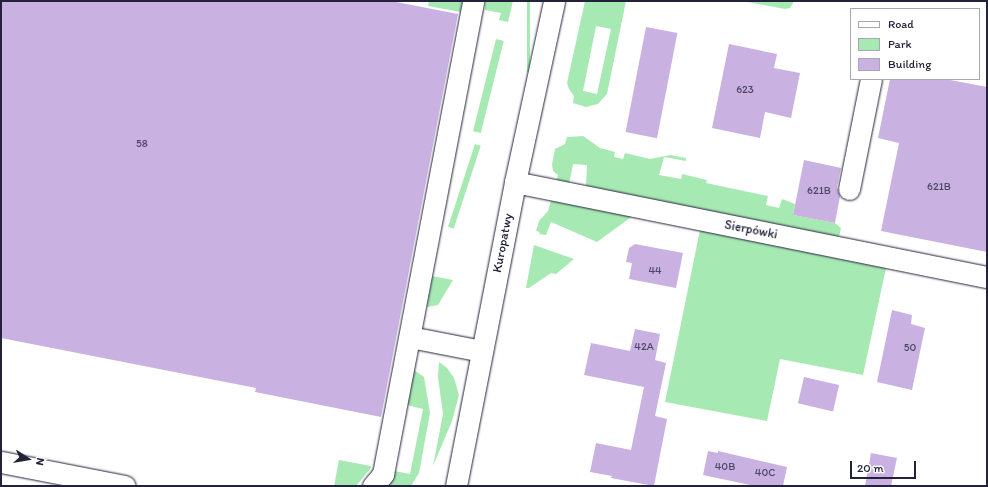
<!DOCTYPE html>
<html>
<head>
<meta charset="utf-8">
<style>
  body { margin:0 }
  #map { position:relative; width:988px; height:487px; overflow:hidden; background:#fff; font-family:Itim,sans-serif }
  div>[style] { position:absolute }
  .green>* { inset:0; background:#a7e9b3; transform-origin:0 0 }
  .building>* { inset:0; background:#c9b2e1; transform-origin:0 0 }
  .roads { filter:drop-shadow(0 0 1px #22223b) drop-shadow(0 0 1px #22223b) }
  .minor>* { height:21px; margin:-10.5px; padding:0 10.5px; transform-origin:10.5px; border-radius:10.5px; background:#fff }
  span { translate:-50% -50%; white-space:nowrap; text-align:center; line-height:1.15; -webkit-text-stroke:3px #fff; paint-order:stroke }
  .number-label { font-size:11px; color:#4c4664 }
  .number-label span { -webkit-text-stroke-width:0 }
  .street-label { font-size:13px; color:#22223b }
  .frame { position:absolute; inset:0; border:2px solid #22223b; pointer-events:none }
  .legend { position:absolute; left:850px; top:8px; width:130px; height:72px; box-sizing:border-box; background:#fff; border:1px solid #a7a7b1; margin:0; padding:5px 7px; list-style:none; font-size:12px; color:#22223b }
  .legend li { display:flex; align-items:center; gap:8px; height:20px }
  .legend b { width:20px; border:1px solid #a7a7b1 }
  .north { position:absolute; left:8px; top:439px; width:40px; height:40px; -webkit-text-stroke:3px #fff; paint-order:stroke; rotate:102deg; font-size:11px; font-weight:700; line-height:16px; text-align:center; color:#22223b }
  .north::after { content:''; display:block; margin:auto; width:14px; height:18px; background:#22223b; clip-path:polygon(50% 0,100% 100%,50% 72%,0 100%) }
  .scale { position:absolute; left:850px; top:461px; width:66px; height:18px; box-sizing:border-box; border:2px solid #22223b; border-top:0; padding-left:5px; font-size:12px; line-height:14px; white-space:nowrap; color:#22223b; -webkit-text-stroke:3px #fff; paint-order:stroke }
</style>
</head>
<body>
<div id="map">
  <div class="green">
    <div style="clip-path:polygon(429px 1px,462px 1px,461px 12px,428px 6px)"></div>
    <div style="clip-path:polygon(485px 1px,513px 1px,508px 22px,499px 20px,501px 13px,485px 10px)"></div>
    <div style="left:527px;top:1px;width:3px;height:71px"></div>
    <div style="clip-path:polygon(evenodd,585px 1px,626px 1px,607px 94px,598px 104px,586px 107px,573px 103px,574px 96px,569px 89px,567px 83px,585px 1px,596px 26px,611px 29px,597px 94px,583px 91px,596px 26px)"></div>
    <div style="clip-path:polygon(742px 1px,794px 1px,790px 8px,785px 9px)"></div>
    <div style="left:496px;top:39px;width:8px;height:95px;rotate:14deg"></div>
    <div style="clip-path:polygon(583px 136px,600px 148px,615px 152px,614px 157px,623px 159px,625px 153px,650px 159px,670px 155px,686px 158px,686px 161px,664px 157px,659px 175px,681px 179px,682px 174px,707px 180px,706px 183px,768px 196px,766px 205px,779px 208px,782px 199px,795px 204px,793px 215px,835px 223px,841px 228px,839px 237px,586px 186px,587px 165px,573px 164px,569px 185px,556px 182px,558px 175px,553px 171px,552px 164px,555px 149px,565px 144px,567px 137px)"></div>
    <div style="left:475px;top:144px;width:6px;height:87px;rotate:18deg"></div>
    <div style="clip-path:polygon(560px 200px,634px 215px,597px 242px,551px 222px,546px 235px,539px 234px,540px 232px,536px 231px,539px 221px,548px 211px,551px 201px)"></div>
    <div style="clip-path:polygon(700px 230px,886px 268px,863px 375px,780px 359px,767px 421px,665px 402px)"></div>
    <div style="clip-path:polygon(534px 245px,574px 259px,556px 274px,551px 273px,529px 288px,526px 288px)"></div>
    <div style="clip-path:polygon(432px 276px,453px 280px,438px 305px,427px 307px)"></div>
    <div style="clip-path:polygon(439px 362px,447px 368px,454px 378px,459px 395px,452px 421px,433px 466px,443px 414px,438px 377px)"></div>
    <div style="clip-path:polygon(414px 370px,424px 377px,430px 413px,419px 473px,411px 486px,386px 486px,391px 480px,394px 471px,410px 474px,423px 409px,407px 405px)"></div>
    <div style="clip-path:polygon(339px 460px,371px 466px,371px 468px,356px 486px,334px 486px)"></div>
  </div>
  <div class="building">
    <div style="clip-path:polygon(1px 1px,391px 1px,458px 14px,381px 417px,255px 392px,256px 388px,1px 338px)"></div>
    <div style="left:646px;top:27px;width:32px;height:107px;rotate:11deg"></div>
    <div style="clip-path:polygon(729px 44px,777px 54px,774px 68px,800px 73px,791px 118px,765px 112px,760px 138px,712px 128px)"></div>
    <div style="clip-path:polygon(890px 79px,945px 79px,987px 87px,987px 252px,881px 231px,899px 143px,878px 138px)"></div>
    <div style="clip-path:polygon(804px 160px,841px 168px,837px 187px,840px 196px,835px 223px,793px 215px)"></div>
    <div style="clip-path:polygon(635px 244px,683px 253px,676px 288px,629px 279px,632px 263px,626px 262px,629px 248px)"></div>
    <div style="clip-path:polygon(892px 310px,912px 315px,911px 324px,925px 328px,912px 390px,877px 382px)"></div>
    <div style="clip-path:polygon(635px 329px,660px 334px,655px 360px,666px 363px,655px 416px,667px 419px,654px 486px,611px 478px,612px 476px,590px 472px,596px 443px,631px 450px,644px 387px,584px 375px,591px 343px,630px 351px)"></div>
    <div style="left:804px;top:377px;width:36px;height:27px;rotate:13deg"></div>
    <div style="clip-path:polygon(708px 451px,718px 453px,718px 451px,787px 467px,783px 486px,755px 486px,703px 475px)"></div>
    <div style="clip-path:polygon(871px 453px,897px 458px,891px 486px,865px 486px)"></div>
  </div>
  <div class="roads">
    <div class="minor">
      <div style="left:515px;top:182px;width:481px;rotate:11.4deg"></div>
      <div style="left:849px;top:189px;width:112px;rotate:-78.7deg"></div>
      <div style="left:410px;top:337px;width:73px;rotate:11deg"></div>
      <div style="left:1px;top:462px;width:126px;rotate:11deg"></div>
      <div style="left:373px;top:486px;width:16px;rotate:-50deg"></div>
      <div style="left:383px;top:474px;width:481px;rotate:-79.2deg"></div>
      <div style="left:456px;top:486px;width:310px;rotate:-79deg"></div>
      <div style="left:515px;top:182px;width:185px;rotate:-77.8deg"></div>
    </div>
  </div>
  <div class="number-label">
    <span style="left:745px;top:90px">623</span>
    <span style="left:142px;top:144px">58</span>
    <span style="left:939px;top:187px">621B</span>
    <span style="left:819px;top:191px">621B</span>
    <span style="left:655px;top:271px">44</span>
    <span style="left:644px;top:347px">42A</span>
    <span style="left:910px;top:348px">50</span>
    <span style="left:725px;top:467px">40B</span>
    <span style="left:765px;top:473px">40C</span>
  </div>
  <div class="street-label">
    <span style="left:751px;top:230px;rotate:11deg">Sierpówki</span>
    <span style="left:503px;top:243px;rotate:-79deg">Kuropatwy</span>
  </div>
  <div class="frame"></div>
  <ul class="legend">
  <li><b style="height:5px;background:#fff"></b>Road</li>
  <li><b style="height:11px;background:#a7e9b3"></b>Park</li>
  <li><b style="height:11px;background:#c9b2e1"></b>Building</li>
  </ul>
  <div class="north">N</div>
  <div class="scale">20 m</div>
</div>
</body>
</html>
